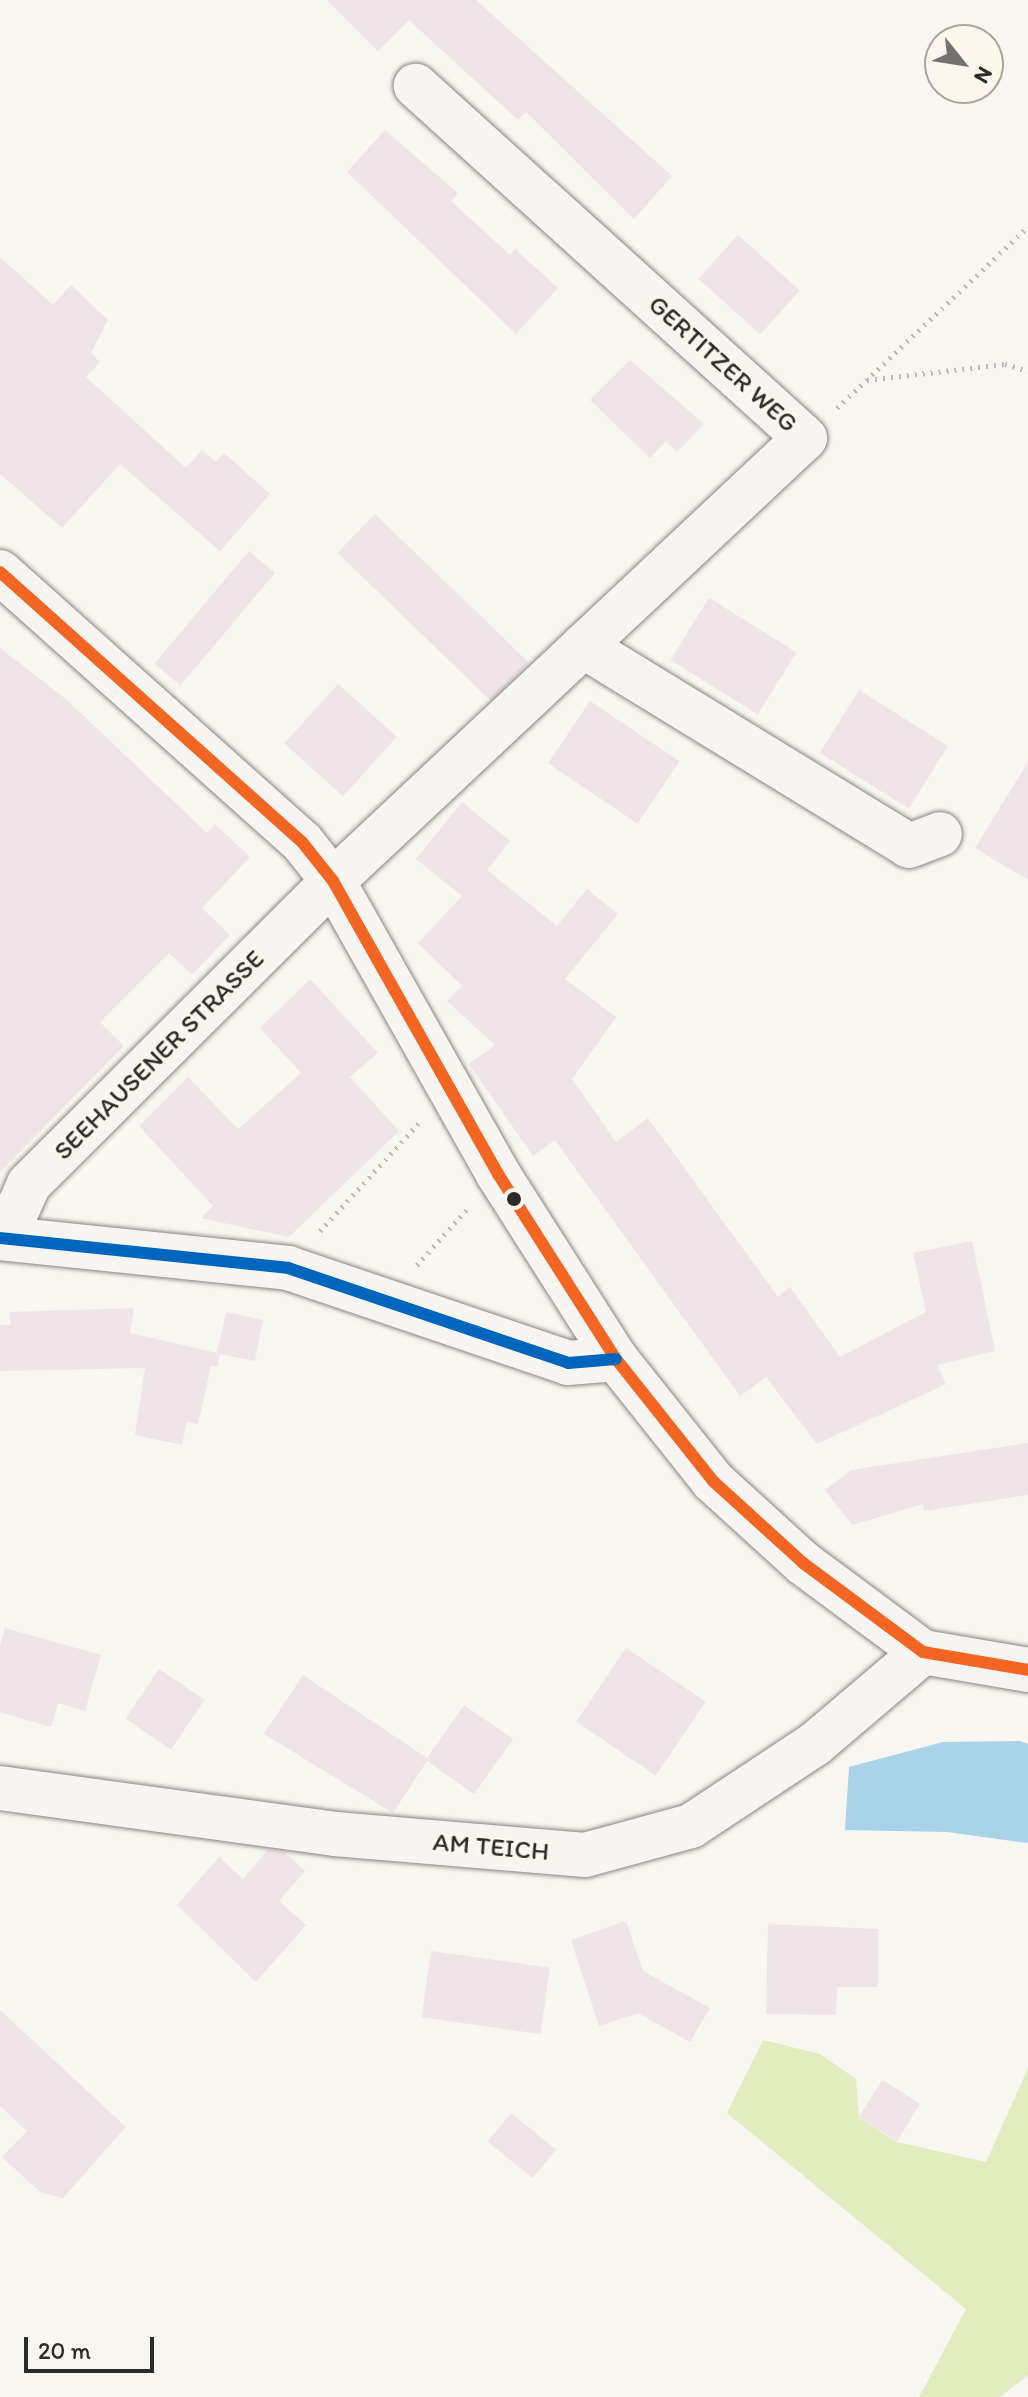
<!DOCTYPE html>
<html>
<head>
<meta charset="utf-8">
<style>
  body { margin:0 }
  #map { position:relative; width:1028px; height:2397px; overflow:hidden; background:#f8f6f0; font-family:Itim,sans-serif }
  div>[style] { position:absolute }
  .green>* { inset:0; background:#e3ecbf }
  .water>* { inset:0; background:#aad3ea }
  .building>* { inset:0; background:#efe4e8; transform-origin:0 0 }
  .path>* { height:5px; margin-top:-2.5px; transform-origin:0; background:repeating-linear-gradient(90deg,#bcbab8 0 2px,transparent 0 8px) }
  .roads { filter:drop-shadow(0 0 2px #878684) drop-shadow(0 0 2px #878684) }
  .minor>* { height:44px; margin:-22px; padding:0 22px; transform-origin:22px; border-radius:22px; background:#f6f5f1 }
  .bus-1>* { height:12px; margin:-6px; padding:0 6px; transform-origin:6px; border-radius:6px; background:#f26522 }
  .bus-2>* { height:12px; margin:-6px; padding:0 6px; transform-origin:6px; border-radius:6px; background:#0065bd }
  .dots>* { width:22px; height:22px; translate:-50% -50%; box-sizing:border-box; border:4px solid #fbf7ec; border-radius:50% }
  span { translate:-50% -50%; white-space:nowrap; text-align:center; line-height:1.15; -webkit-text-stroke:6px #fbf7ec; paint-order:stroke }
  .street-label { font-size:26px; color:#2b2b2b }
  .north { position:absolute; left:924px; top:24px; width:80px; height:80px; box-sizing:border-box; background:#fbf7ec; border:2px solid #a8a59f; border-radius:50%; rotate:120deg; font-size:22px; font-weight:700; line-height:32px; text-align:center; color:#2b2b2b }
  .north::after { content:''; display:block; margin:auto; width:28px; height:36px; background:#737270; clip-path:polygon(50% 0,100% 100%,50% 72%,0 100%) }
  .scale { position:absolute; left:24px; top:2337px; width:130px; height:36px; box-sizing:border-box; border:4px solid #2b2b2b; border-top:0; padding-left:10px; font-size:24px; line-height:28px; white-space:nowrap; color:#2b2b2b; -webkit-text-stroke:6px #fbf7ec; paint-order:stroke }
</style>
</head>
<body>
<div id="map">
  <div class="green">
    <div style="clip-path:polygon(763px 2040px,820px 2054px,856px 2079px,859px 2118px,897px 2142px,986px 2162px,1028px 2068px,1028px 2375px,1000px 2397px,919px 2397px,966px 2309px,727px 2113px)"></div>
  </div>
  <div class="water">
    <div style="clip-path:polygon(1020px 1741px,1028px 1744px,1028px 1843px,947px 1832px,845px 1830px,849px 1767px,943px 1742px)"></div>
  </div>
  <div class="building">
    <div style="clip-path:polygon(327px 0,476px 0,672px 176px,634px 219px,526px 112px,518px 120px,409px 20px,378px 51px)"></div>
    <div style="clip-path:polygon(385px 130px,458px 193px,451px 201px,510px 255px,515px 249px,558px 288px,516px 334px,347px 172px)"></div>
    <div style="left:738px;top:235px;width:83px;height:59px;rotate:42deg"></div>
    <div style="clip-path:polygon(0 257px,53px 305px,71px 285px,108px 320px,91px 353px,100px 362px,86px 377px,186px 468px,202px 450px,216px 462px,224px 453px,270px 494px,220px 551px,120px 464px,62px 528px,0 474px)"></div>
    <div style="clip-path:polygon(630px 360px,704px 424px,677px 452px,666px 441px,650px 458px,590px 400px)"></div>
    <div style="left:375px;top:514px;width:214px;height:54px;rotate:44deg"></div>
    <div style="left:249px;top:551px;width:34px;height:147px;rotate:40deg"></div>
    <div style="left:709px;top:598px;width:103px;height:73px;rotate:32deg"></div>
    <div style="clip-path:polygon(0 648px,67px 700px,207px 833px,215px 824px,250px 857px,202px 908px,230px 935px,192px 975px,169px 953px,100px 1022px,124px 1046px,0 1172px)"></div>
    <div style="left:338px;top:684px;width:79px;height:80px;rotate:42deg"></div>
    <div style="left:859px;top:690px;width:105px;height:74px;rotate:32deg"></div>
    <div style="left:590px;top:701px;width:108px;height:75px;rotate:34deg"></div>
    <div style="clip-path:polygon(1028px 762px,1028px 880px,975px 848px)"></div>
    <div style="clip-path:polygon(462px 802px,510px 841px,487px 870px,557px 926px,587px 889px,618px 914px,565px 979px,616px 1017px,572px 1079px,616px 1142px,648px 1118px,778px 1297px,790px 1287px,840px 1357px,926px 1312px,913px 1253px,972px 1241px,995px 1351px,937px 1365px,946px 1384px,817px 1444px,766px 1377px,740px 1396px,555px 1140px,533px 1156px,469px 1064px,495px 1045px,447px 1001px,462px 986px,418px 943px,462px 896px,416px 859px)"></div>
    <div style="clip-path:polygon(310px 979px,378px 1053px,350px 1077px,399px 1131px,289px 1237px,201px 1218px,213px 1206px,139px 1126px,188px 1077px,238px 1129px,301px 1073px,260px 1028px)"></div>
    <div style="clip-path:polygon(134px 1308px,130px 1333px,217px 1353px,226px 1312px,263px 1320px,255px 1361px,220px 1354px,218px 1366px,211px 1366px,198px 1424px,187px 1422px,182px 1445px,135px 1435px,145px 1368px,0 1371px,0 1325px,11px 1325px,10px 1312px)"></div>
    <div style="clip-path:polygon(1028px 1443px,1028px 1495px,924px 1511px,923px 1504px,852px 1525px,825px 1490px,851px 1470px)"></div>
    <div style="clip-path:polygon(5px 1628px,101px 1655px,85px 1711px,58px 1703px,51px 1727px,0 1712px,0 1646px)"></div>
    <div style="left:626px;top:1648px;width:96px;height:89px;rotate:34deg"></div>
    <div style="left:159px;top:1669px;width:55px;height:60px;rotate:34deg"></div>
    <div style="clip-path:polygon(303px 1675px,427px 1758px,464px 1705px,513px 1739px,474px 1794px,427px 1761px,393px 1813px,264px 1734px)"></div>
    <div style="clip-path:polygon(268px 1850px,284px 1852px,305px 1871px,279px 1901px,306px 1925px,256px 1982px,177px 1905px,219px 1857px,243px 1879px)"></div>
    <div style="clip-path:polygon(626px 1921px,643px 1971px,710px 2008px,690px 2042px,638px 2013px,599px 2026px,571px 1940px)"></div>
    <div style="clip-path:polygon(768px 1924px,878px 1929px,878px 1987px,837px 1987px,836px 2015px,766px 2014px)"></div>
    <div style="left:431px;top:1951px;width:120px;height:67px;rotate:8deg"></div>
    <div style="clip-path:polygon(0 2010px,126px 2127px,63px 2198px,40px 2192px,2px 2157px,27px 2131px,0 2106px)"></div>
    <div style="left:882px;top:2080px;width:45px;height:44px;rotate:32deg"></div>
    <div style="left:511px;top:2113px;width:58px;height:37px;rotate:39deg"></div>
  </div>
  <div class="path">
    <div style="left:867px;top:380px;width:139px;rotate:-6.6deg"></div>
    <div style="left:1005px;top:364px;width:24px;rotate:17deg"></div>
    <div style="left:837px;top:408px;width:263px;rotate:-43.5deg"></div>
    <div style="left:320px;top:1231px;width:147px;rotate:-47.5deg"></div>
    <div style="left:417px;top:1265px;width:78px;rotate:-48.1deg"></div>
  </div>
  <div class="roads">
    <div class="minor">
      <div style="left:0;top:572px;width:405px;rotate:41.8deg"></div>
      <div style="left:302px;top:842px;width:50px;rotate:51.5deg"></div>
      <div style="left:333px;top:881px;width:336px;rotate:60.6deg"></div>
      <div style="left:498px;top:1174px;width:219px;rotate:57.5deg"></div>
      <div style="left:616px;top:1359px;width:156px;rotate:51.5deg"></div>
      <div style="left:713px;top:1481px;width:122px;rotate:42.3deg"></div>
      <div style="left:803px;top:1563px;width:149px;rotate:36.6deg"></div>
      <div style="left:923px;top:1652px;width:107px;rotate:9.7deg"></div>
      <div style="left:583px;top:646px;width:382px;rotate:31.5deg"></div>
      <div style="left:909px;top:846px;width:33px;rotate:-21deg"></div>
      <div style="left:5px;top:1237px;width:58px;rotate:-65.6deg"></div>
      <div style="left:29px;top:1184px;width:429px;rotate:-44.9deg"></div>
      <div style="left:333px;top:881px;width:647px;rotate:-43.18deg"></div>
      <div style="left:805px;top:438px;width:525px;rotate:-137.86deg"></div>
      <div style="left:0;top:1238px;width:290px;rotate:5.9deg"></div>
      <div style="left:288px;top:1268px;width:296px;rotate:18.7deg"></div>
      <div style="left:568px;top:1363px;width:48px;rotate:-4.8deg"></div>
      <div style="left:0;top:1788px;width:338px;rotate:7.8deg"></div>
      <div style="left:335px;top:1834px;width:251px;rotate:4.8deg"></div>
      <div style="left:585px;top:1855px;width:110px;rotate:-15.3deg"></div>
      <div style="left:691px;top:1826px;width:149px;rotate:-33.5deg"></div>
      <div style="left:815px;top:1744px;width:142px;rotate:-40.4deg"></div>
    </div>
  </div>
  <div class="bus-1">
    <div style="left:0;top:572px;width:405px;rotate:41.8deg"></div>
    <div style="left:302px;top:842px;width:50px;rotate:51.5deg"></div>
    <div style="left:333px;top:881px;width:336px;rotate:60.6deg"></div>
    <div style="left:498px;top:1174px;width:219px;rotate:57.5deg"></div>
    <div style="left:616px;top:1359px;width:156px;rotate:51.5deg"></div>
    <div style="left:713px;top:1481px;width:122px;rotate:42.3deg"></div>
    <div style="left:803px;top:1563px;width:149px;rotate:36.6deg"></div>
    <div style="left:923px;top:1652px;width:107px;rotate:9.7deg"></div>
  </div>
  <div class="bus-2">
    <div style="left:0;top:1238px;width:290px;rotate:5.9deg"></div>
    <div style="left:288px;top:1268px;width:296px;rotate:18.7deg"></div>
    <div style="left:568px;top:1363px;width:48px;rotate:-4.8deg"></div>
  </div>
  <div class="dots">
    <div style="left:514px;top:1199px;background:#2b2b2b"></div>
  </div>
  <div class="street-label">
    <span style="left:723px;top:364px;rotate:42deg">GERTITZER WEG</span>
    <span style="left:159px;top:1055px;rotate:-45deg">SEEHAUSENER STRASSE</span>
    <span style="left:491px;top:1847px;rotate:5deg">AM TEICH</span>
  </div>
  <div class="north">N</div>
  <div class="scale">20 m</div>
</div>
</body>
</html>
